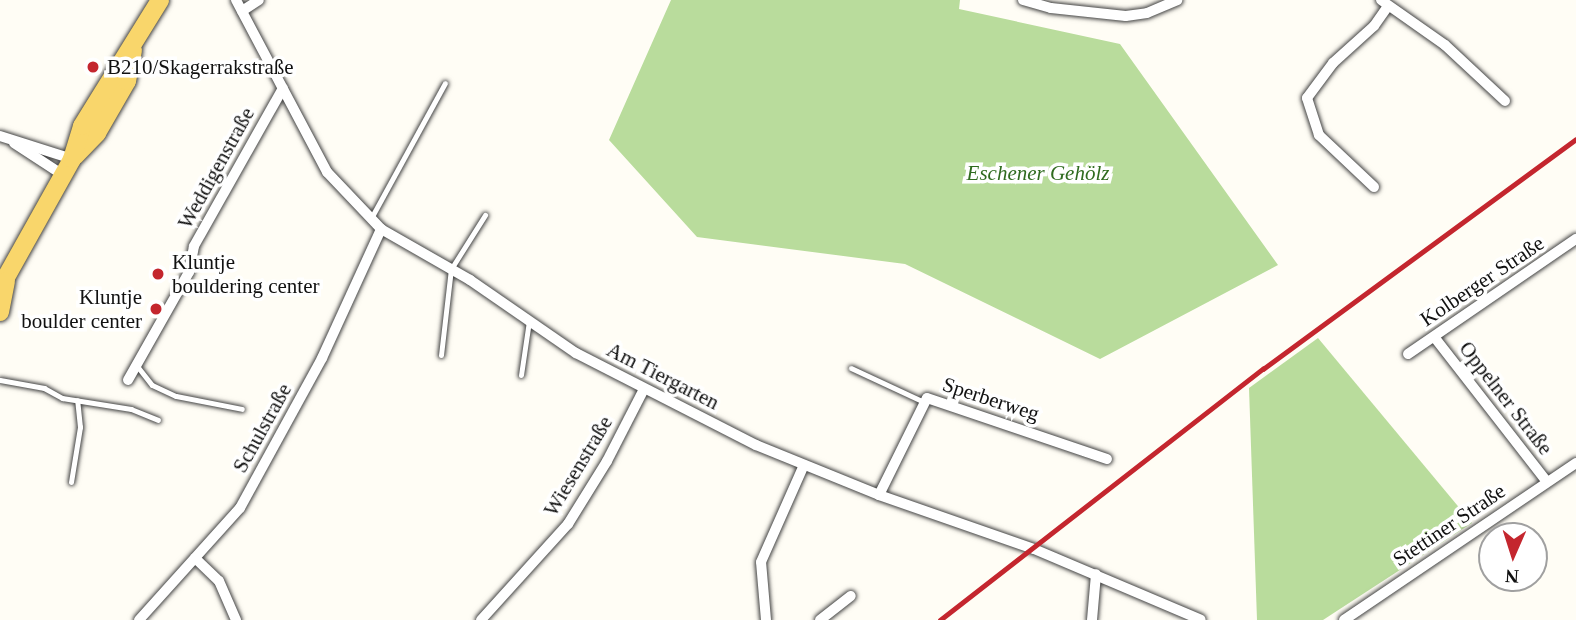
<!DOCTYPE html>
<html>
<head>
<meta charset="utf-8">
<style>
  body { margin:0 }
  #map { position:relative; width:1576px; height:620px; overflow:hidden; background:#fffdf5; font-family:Georgia,serif }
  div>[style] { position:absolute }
  .forest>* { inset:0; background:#b9dc9c }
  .roads { filter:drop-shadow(0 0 2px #444) drop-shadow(0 0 2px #444) }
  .lane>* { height:5px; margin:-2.5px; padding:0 2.5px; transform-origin:2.5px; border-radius:2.5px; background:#fff }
  .street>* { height:10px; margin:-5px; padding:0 5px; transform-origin:5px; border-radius:5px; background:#fff }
  .primary>* { height:18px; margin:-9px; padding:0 9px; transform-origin:9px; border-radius:9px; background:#f9d66b }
  .rail>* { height:4.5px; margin:-2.25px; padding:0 2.25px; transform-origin:2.25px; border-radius:2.25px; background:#c4262e }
  .dots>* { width:19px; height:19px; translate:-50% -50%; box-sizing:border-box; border:4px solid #fff; border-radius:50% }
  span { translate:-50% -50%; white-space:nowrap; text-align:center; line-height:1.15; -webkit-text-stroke:7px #fff; paint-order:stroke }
  .poi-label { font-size:21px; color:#111 }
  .left { translate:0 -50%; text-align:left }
  .right { translate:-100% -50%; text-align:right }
  .street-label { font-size:21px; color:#111 }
  .park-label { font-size:21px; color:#2f6b1f; font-style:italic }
  .north { position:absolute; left:1478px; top:522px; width:70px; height:70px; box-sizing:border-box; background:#fff; border:2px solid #a0a0a0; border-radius:50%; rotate:183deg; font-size:19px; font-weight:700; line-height:28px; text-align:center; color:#111 }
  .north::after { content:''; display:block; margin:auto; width:24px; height:32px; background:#c4262e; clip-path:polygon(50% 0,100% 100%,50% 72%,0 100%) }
</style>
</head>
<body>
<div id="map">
  <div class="forest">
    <div style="clip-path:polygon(671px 0,960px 0,959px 9px,1120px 44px,1278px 265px,1100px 359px,905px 264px,697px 237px,609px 140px)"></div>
    <div style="clip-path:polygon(1318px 338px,1472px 523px,1323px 620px,1257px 620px,1249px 388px)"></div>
  </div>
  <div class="roads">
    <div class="lane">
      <div style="left:370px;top:220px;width:156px;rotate:-61.3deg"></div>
      <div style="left:441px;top:355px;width:87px;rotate:-83.4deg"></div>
      <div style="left:451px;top:269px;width:64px;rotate:-57.8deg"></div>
      <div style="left:137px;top:366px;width:24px;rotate:52deg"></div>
      <div style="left:152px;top:385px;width:26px;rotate:25deg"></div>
      <div style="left:176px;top:396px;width:67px;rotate:11.1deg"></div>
      <div style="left:851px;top:368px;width:78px;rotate:24.9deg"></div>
      <div style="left:521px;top:375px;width:55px;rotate:-81.6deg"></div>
      <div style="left:0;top:380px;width:45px;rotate:10.3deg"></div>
      <div style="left:44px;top:388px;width:21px;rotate:29deg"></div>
      <div style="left:62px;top:398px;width:70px;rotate:9.1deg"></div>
      <div style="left:131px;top:409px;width:29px;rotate:22deg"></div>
      <div style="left:71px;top:482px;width:56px;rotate:-80.7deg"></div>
      <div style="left:80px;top:427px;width:27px;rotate:-96deg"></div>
    </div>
    <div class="street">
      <div style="left:236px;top:0;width:195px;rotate:62.1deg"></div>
      <div style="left:327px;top:172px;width:79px;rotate:46.5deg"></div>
      <div style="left:381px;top:229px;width:103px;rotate:29.8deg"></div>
      <div style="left:470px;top:280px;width:129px;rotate:34.6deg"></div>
      <div style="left:576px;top:353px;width:202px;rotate:27.1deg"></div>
      <div style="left:756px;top:445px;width:133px;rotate:22.1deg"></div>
      <div style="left:879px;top:495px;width:164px;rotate:19.2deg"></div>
      <div style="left:1034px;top:549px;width:181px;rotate:23deg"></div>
      <div style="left:1023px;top:0;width:29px;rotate:16deg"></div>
      <div style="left:1051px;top:8px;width:75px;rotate:6.1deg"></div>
      <div style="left:1126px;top:16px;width:21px;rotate:-8deg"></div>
      <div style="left:1147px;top:13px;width:33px;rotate:-23deg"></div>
      <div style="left:1381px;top:0;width:78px;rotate:35.1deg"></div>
      <div style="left:1445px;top:45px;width:82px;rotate:43deg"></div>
      <div style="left:242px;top:11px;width:20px;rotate:-33deg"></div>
      <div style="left:0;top:136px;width:76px;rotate:17.7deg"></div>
      <div style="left:14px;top:143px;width:59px;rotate:33.1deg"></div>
      <div style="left:1374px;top:187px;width:76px;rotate:-136.6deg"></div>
      <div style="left:1319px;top:135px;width:39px;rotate:-108deg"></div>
      <div style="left:1307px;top:98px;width:44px;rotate:-53.4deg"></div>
      <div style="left:1333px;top:63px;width:55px;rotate:-42.1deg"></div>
      <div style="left:1374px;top:26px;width:24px;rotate:-55deg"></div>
      <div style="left:1435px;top:338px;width:182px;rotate:52.1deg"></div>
      <div style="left:1408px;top:354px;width:204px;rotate:-34.4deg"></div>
      <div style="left:128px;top:380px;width:124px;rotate:-60.5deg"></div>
      <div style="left:189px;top:272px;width:26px;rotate:-79deg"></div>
      <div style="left:194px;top:246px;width:181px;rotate:-60.6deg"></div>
      <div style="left:879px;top:495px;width:108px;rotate:-63.7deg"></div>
      <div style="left:927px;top:398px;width:190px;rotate:18.7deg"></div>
      <div style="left:195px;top:558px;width:33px;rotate:44deg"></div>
      <div style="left:219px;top:581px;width:43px;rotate:66.4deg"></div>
      <div style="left:139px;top:620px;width:151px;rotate:-48deg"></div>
      <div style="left:240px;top:508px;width:171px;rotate:-61.3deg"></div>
      <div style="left:322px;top:358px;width:142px;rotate:-65.4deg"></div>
      <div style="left:481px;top:620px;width:130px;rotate:-47.8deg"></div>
      <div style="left:568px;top:524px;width:74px;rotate:-58.2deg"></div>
      <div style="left:607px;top:461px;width:81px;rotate:-62.8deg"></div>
      <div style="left:766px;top:620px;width:58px;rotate:-94.9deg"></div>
      <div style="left:761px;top:562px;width:106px;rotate:-66.1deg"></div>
      <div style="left:820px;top:620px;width:39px;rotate:-38deg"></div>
      <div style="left:1092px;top:620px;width:46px;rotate:-85deg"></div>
      <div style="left:1344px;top:620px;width:280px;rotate:-34.1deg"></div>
    </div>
    <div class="primary">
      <div style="left:75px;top:156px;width:32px;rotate:-46deg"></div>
      <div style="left:97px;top:133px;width:60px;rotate:-60deg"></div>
      <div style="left:127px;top:81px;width:31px;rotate:-79deg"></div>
      <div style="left:0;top:288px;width:148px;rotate:-60.8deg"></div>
      <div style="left:72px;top:159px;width:34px;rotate:-73deg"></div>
      <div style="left:82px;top:126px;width:148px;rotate:-58.2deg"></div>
      <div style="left:0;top:312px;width:31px;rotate:-79deg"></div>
    </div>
  </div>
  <div class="rail">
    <div style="left:940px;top:620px;width:409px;rotate:-37.9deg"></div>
    <div style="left:1263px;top:369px;width:388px;rotate:-36.3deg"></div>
  </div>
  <div class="dots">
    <div style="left:93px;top:67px;background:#c4262e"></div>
    <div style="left:158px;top:274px;background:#c4262e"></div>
    <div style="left:156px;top:309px;background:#c4262e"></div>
  </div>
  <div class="poi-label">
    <span class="left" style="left:107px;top:67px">B210/Skagerrakstraße</span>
    <span class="left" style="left:172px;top:274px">Kluntje<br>bouldering center</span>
    <span class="right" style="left:142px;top:309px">Kluntje<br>boulder center</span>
  </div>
  <div class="street-label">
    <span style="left:216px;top:168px;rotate:-61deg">Weddigenstraße</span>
    <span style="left:1482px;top:281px;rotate:-34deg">Kolberger Straße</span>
    <span style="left:663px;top:376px;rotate:27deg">Am Tiergarten</span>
    <span style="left:1506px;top:398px;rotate:52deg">Oppelner Straße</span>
    <span style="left:991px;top:399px;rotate:18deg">Sperberweg</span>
    <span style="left:262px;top:428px;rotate:-61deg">Schulstraße</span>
    <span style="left:578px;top:466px;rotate:-59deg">Wiesenstraße</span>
    <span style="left:1449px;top:525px;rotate:-34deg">Stettiner Straße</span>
  </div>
  <div class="park-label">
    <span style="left:1038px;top:173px">Eschener Gehölz</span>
  </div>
  <div class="north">N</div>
</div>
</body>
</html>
